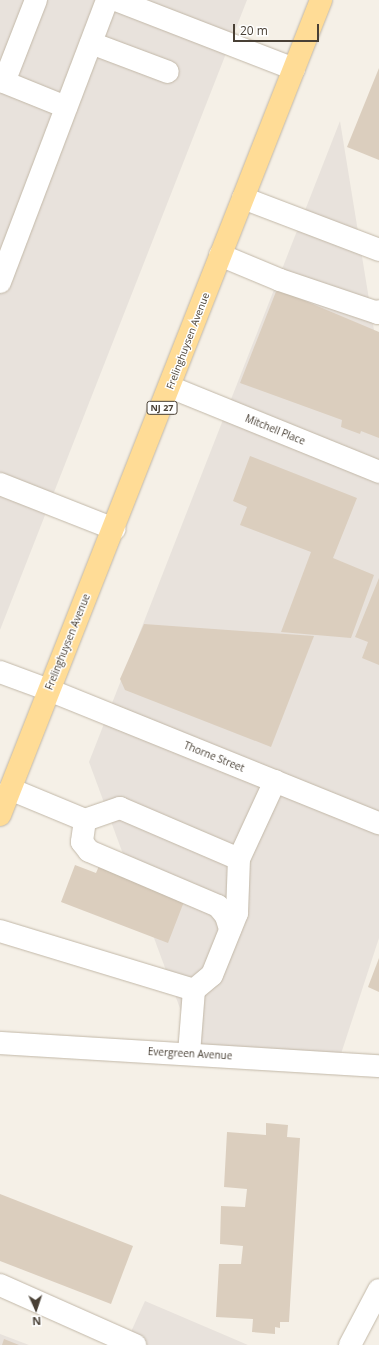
<!DOCTYPE html>
<html>
<head>
<meta charset="utf-8">
<style>
  body { margin:0 }
  #map { position:relative; width:379px; height:1345px; overflow:hidden; background:#f5f0e7; font-family:"Open Sans",sans-serif }
  div>[style] { position:absolute }
  .industrial>* { inset:0; background:#e8e2dc }
  .building>* { inset:0; background:#dbcebe }
  .roads { filter:drop-shadow(0 0 1px #c2b8a8) drop-shadow(0 0 1px #c2b8a8) }
  .minor>* { height:22px; margin:-11px; padding:0 11px; transform-origin:11px; border-radius:11px; background:#fff }
  .major>* { height:22px; margin:-11px; padding:0 11px; transform-origin:11px; border-radius:11px; background:#ffdc96 }
  span { translate:-50% -50%; white-space:nowrap; text-align:center; line-height:1.15; -webkit-text-stroke:3px #fff; paint-order:stroke }
  .shield-label span { padding:1px 3px; background:#fff; border:1px solid; border-radius:3px; -webkit-text-stroke-width:0 }
  .shield-label { font-size:9px; color:#494035; font-weight:700 }
  .street-label { font-size:10px; color:#494035 }
  .north { position:absolute; left:16px; top:1289px; width:40px; height:40px; -webkit-text-stroke:3px #fff; paint-order:stroke; rotate:177deg; font-size:11px; font-weight:700; line-height:16px; text-align:center; color:#494035 }
  .north::after { content:''; display:block; margin:auto; width:14px; height:18px; background:#494035; clip-path:polygon(50% 0,100% 100%,50% 72%,0 100%) }
  .scale { position:absolute; left:233px; top:24px; width:86px; height:18px; box-sizing:border-box; border:2px solid #494035; border-top:0; padding-left:5px; font-size:12px; line-height:14px; white-space:nowrap; color:#494035; -webkit-text-stroke:3px #fff; paint-order:stroke }
</style>
</head>
<body>
<div id="map">
  <div class="industrial">
    <div style="clip-path:polygon(0 0,247px 0,0 630px)"></div>
    <div style="clip-path:polygon(340px 121px,379px 361px,379px 938px,338px 1063px,195px 1049px,89px 762px)"></div>
    <div style="clip-path:polygon(145px 1301px,248px 1345px,125px 1345px)"></div>
    <div style="clip-path:polygon(0 1334px,29px 1345px,0 1345px)"></div>
  </div>
  <div class="building">
    <div style="clip-path:polygon(379px 68px,379px 160px,347px 147px)"></div>
    <div style="clip-path:polygon(277px 289px,379px 332px,379px 438px,361px 431px,360px 434px,341px 427px,342px 420px,240px 383px)"></div>
    <div style="clip-path:polygon(250px 456px,357px 498px,333px 558px,374px 575px,351px 638px,281px 632px,311px 552px,240px 525px,247px 507px,233px 501px)"></div>
    <div style="clip-path:polygon(379px 578px,379px 665px,362px 658px,368px 642px,355px 637px)"></div>
    <div style="clip-path:polygon(144px 624px,314px 636px,271px 747px,125px 690px,120px 679px)"></div>
    <div style="clip-path:polygon(75px 865px,96px 873px,99px 866px,185px 899px,168px 943px,61px 902px)"></div>
    <div style="clip-path:polygon(379px 958px,379px 992px,368px 987px)"></div>
    <div style="clip-path:polygon(266px 1123px,288px 1125px,287px 1137px,300px 1138px,289px 1322px,280px 1322px,280px 1328px,275px 1327px,275px 1334px,252px 1332px,253px 1319px,216px 1317px,219px 1264px,241px 1264px,243px 1246px,220px 1244px,221px 1206px,245px 1207px,247px 1189px,224px 1187px,227px 1132px,266px 1135px)"></div>
    <div style="clip-path:polygon(0 1194px,133px 1246px,111px 1304px,0 1261px)"></div>
    <div style="clip-path:polygon(4px 1339px,19px 1345px,2px 1345px)"></div>
  </div>
  <div class="roads">
    <div class="minor">
      <div style="left:36px;top:0;width:88px;rotate:111.3deg"></div>
      <div style="left:4px;top:82px;width:67px;rotate:22deg"></div>
      <div style="left:116px;top:0;width:191px;rotate:21.2deg"></div>
      <div style="left:91px;top:43px;width:82px;rotate:20.6deg"></div>
      <div style="left:243px;top:198px;width:146px;rotate:20.9deg"></div>
      <div style="left:220px;top:255px;width:65px;rotate:22.6deg"></div>
      <div style="left:280px;top:280px;width:103px;rotate:18.6deg"></div>
      <div style="left:378px;top:313px;width:2px;rotate:-63deg"></div>
      <div style="left:0;top:282px;width:302px;rotate:-69.2deg"></div>
      <div style="left:170px;top:387px;width:226px;rotate:22.1deg"></div>
      <div style="left:0;top:484px;width:123px;rotate:21.5deg"></div>
      <div style="left:0;top:672px;width:52px;rotate:20.2deg"></div>
      <div style="left:49px;top:690px;width:356px;rotate:22deg"></div>
      <div style="left:10px;top:789px;width:81px;rotate:22.5deg"></div>
      <div style="left:85px;top:820px;width:37px;rotate:-19deg"></div>
      <div style="left:120px;top:808px;width:129px;rotate:23.2deg"></div>
      <div style="left:85px;top:820px;width:22px;rotate:98deg"></div>
      <div style="left:82px;top:842px;width:11px;rotate:52deg"></div>
      <div style="left:89px;top:851px;width:140px;rotate:23.1deg"></div>
      <div style="left:218px;top:906px;width:13px;rotate:51deg"></div>
      <div style="left:226px;top:916px;width:14px;rotate:73deg"></div>
      <div style="left:0;top:931px;width:203px;rotate:16.9deg"></div>
      <div style="left:194px;top:990px;width:64px;rotate:94.5deg"></div>
      <div style="left:194px;top:990px;width:23px;rotate:-40deg"></div>
      <div style="left:212px;top:975px;width:67px;rotate:-68deg"></div>
      <div style="left:237px;top:913px;width:54px;rotate:-87.9deg"></div>
      <div style="left:239px;top:859px;width:86px;rotate:-65.2deg"></div>
      <div style="left:0;top:1043px;width:380px;rotate:3.5deg"></div>
      <div style="left:0;top:1285px;width:148px;rotate:24deg"></div>
      <div style="left:350px;top:1345px;width:62px;rotate:-62.2deg"></div>
    </div>
    <div class="major">
      <div style="left:0;top:815px;width:876px;rotate:-68.5deg"></div>
    </div>
  </div>
  <div class="shield-label">
    <span style="left:162px;top:408px">NJ 27</span>
  </div>
  <div class="street-label">
    <span style="left:188px;top:341px;rotate:-69deg">Frelinghuysen Avenue</span>
    <span style="left:275px;top:430px;rotate:22deg">Mitchell Place</span>
    <span style="left:68px;top:642px;rotate:-68deg">Frelinghuysen Avenue</span>
    <span style="left:214px;top:757px;rotate:22deg">Thorne Street</span>
    <span style="left:190px;top:1054px;rotate:3deg">Evergreen Avenue</span>
  </div>
  <div class="north">N</div>
  <div class="scale">20 m</div>
</div>
</body>
</html>
